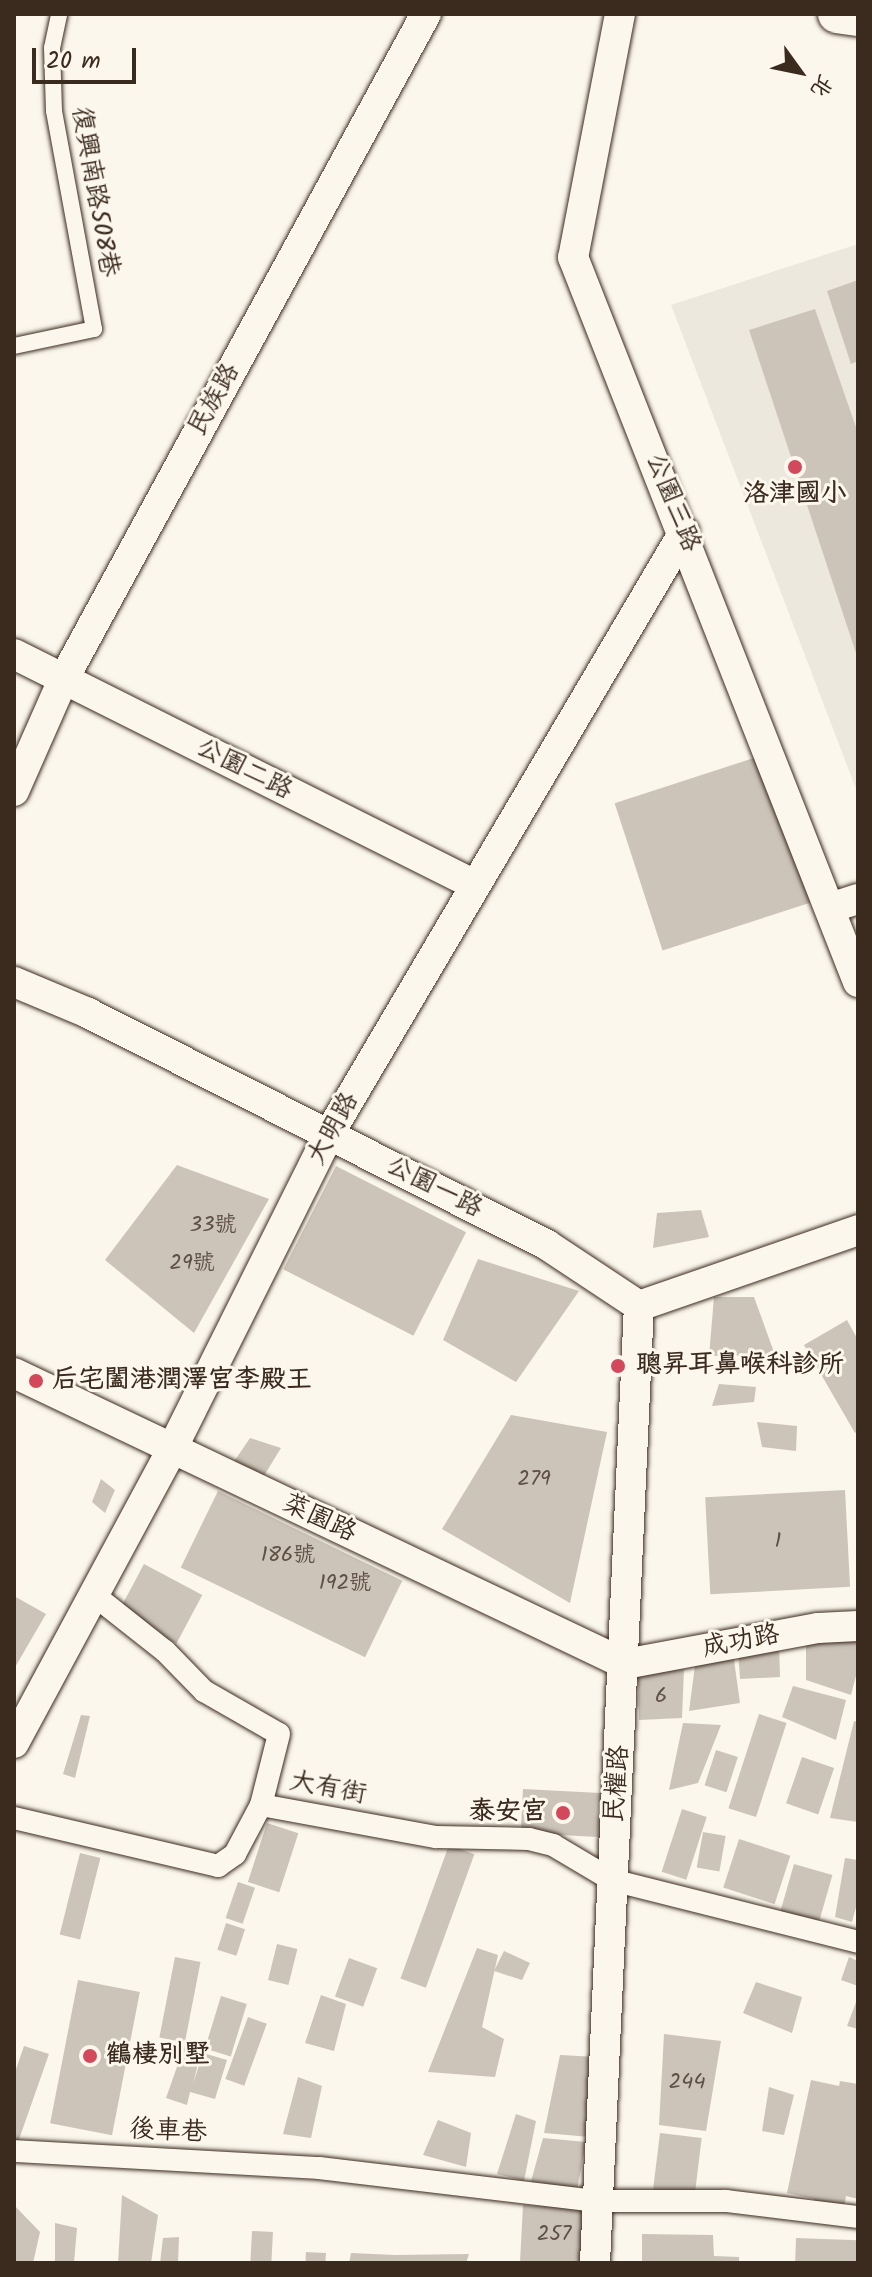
<!DOCTYPE html>
<html>
<head>
<meta charset="utf-8">
<style>
  body { margin:0 }
  #map { position:relative; width:872px; height:2277px; overflow:hidden; background:#fbf7ec; font-family:Kalam,"LXGW WenKai TC",sans-serif }
  div>[style] { position:absolute }
  .built>* { inset:0; background:#ede8dd }
  .building>* { inset:0; background:#ccc4b9; transform-origin:0 0 }
  .roads { filter:drop-shadow(0 0 2px #3b2a1e) drop-shadow(0 0 2px #3b2a1e) }
  .service>* { height:16px; margin:-8px; padding:0 8px; transform-origin:8px; border-radius:8px; background:#fbf7ec }
  .pedestrian>* { height:22px; margin:-11px; padding:0 11px; transform-origin:11px; border-radius:11px; background:#fbf7ec }
  .minor>* { height:30px; margin:-15px; padding:0 15px; transform-origin:15px; border-radius:15px; background:#fbf7ec }
  .tertiary>* { height:38px; margin:-19px; padding:0 19px; transform-origin:19px; border-radius:19px; background:#fbf7ec }
  .dots>* { width:22px; height:22px; translate:-50% -50%; box-sizing:border-box; border:4px solid #fbf7ec; border-radius:50% }
  span { translate:-50% -50%; white-space:nowrap; text-align:center; line-height:1.15; -webkit-text-stroke:6px #fbf7ec; paint-order:stroke }
  .number-label { font-size:22px; color:#5f5045 }
  .number-label span { -webkit-text-stroke-width:0 }
  .street-label { font-size:26px; color:#3b2a1e }
  .poi-label { font-size:26px; color:#3b2a1e; font-weight:700 }
  .left { translate:0 -50%; text-align:left }
  .right { translate:-100% -50%; text-align:right }
  .frame { position:absolute; inset:0; border:16px solid #3b2a1e; pointer-events:none }
  .north { position:absolute; left:760px; top:32px; width:80px; height:80px; -webkit-text-stroke:6px #fbf7ec; paint-order:stroke; rotate:123deg; font-size:22px; font-weight:700; line-height:32px; text-align:center; color:#3b2a1e }
  .north::after { content:''; display:block; margin:auto; width:28px; height:36px; background:#3b2a1e; clip-path:polygon(50% 0,100% 100%,50% 72%,0 100%) }
  .scale { position:absolute; left:32px; top:48px; width:104px; height:36px; box-sizing:border-box; border:4px solid #3b2a1e; border-top:0; padding-left:10px; font-size:24px; line-height:28px; white-space:nowrap; color:#3b2a1e; -webkit-text-stroke:6px #fbf7ec; paint-order:stroke }
</style>
</head>
<body>
<div id="map">
  <div class="built">
    <div style="clip-path:polygon(858px 244px,858px 794px,671px 305px)"></div>
  </div>
  <div class="building">
    <div style="clip-path:polygon(858px 280px,858px 361px,851px 364px,827px 291px)"></div>
    <div style="clip-path:polygon(815px 309px,858px 433px,857px 656px,749px 330px)"></div>
    <div style="left:763px;top:755px;width:155px;height:156px;rotate:72deg"></div>
    <div style="clip-path:polygon(177px 1165px,269px 1199px,194px 1333px,105px 1260px)"></div>
    <div style="left:336px;top:1166px;width:146px;height:116px;rotate:27deg"></div>
    <div style="clip-path:polygon(701px 1210px,709px 1237px,653px 1248px,657px 1213px)"></div>
    <div style="clip-path:polygon(478px 1259px,579px 1291px,516px 1382px,443px 1340px)"></div>
    <div style="clip-path:polygon(714px 1297px,754px 1297px,775px 1355px,709px 1356px)"></div>
    <div style="clip-path:polygon(847px 1320px,858px 1340px,858px 1431px,855px 1433px,804px 1345px)"></div>
    <div style="clip-path:polygon(719px 1384px,756px 1387px,754px 1402px,712px 1406px)"></div>
    <div style="clip-path:polygon(511px 1415px,607px 1432px,570px 1603px,442px 1529px)"></div>
    <div style="clip-path:polygon(757px 1422px,797px 1426px,796px 1451px,762px 1447px)"></div>
    <div style="clip-path:polygon(250px 1438px,281px 1448px,262px 1479px,231px 1466px)"></div>
    <div style="clip-path:polygon(101px 1479px,115px 1490px,105px 1513px,92px 1502px)"></div>
    <div style="left:845px;top:1490px;width:97px;height:140px;rotate:87deg"></div>
    <div style="left:218px;top:1491px;width:205px;height:85px;rotate:26deg"></div>
    <div style="left:144px;top:1564px;width:66px;height:55px;rotate:28deg"></div>
    <div style="clip-path:polygon(14px 1596px,46px 1614px,14px 1669px)"></div>
    <div style="clip-path:polygon(858px 1638px,858px 1668px,851px 1695px,806px 1680px,806px 1644px)"></div>
    <div style="clip-path:polygon(779px 1644px,780px 1677px,740px 1679px,738px 1650px)"></div>
    <div style="clip-path:polygon(733px 1653px,740px 1703px,689px 1711px,696px 1658px)"></div>
    <div style="clip-path:polygon(684px 1669px,682px 1718px,639px 1720px,638px 1675px)"></div>
    <div style="clip-path:polygon(793px 1686px,846px 1700px,836px 1740px,782px 1717px)"></div>
    <div style="left:759px;top:1714px;width:29px;height:99px;rotate:18deg"></div>
    <div style="clip-path:polygon(81px 1715px,90px 1716px,75px 1778px,63px 1774px)"></div>
    <div style="clip-path:polygon(854px 1721px,858px 1722px,858px 1822px,830px 1818px)"></div>
    <div style="clip-path:polygon(683px 1723px,721px 1725px,698px 1783px,669px 1790px)"></div>
    <div style="left:716px;top:1750px;width:23px;height:37px;rotate:18deg"></div>
    <div style="left:802px;top:1757px;width:34px;height:49px;rotate:19deg"></div>
    <div style="left:523px;top:1789px;width:82px;height:44px;rotate:3deg"></div>
    <div style="left:682px;top:1809px;width:26px;height:66px;rotate:18deg"></div>
    <div style="left:267px;top:1823px;width:33px;height:62px;rotate:18deg"></div>
    <div style="left:703px;top:1832px;width:23px;height:36px;rotate:10deg"></div>
    <div style="left:739px;top:1839px;width:54px;height:51px;rotate:18deg"></div>
    <div style="left:449px;top:1845px;width:27px;height:142px;rotate:20deg"></div>
    <div style="left:80px;top:1853px;width:21px;height:84px;rotate:14deg"></div>
    <div style="clip-path:polygon(845px 1858px,858px 1860px,858px 1900px,852px 1922px,835px 1917px)"></div>
    <div style="left:794px;top:1864px;width:40px;height:52px;rotate:16deg"></div>
    <div style="left:238px;top:1882px;width:18px;height:38px;rotate:19deg"></div>
    <div style="left:226px;top:1923px;width:20px;height:28px;rotate:18deg"></div>
    <div style="left:277px;top:1944px;width:21px;height:37px;rotate:14deg"></div>
    <div style="clip-path:polygon(477px 1948px,498px 1955px,482px 2027px,504px 2039px,495px 2077px,428px 2072px)"></div>
    <div style="clip-path:polygon(504px 1951px,530px 1963px,522px 1980px,494px 1971px)"></div>
    <div style="left:175px;top:1957px;width:26px;height:82px;rotate:11deg"></div>
    <div style="clip-path:polygon(849px 1957px,858px 1961px,858px 1986px,841px 1980px)"></div>
    <div style="left:349px;top:1958px;width:30px;height:41px;rotate:20deg"></div>
    <div style="left:78px;top:1980px;width:63px;height:146px;rotate:11deg"></div>
    <div style="clip-path:polygon(756px 1982px,802px 1997px,792px 2033px,743px 2013px)"></div>
    <div style="clip-path:polygon(321px 1995px,346px 2004px,334px 2051px,305px 2043px)"></div>
    <div style="left:221px;top:1996px;width:27px;height:55px;rotate:17deg"></div>
    <div style="clip-path:polygon(858px 1997px,858px 2029px,847px 2026px)"></div>
    <div style="left:248px;top:2017px;width:20px;height:66px;rotate:20deg"></div>
    <div style="clip-path:polygon(664px 2034px,721px 2041px,706px 2131px,659px 2125px)"></div>
    <div style="clip-path:polygon(185px 2044px,202px 2048px,193px 2084px,203px 2053px,227px 2060px,215px 2099px,190px 2092px,187px 2105px,166px 2098px)"></div>
    <div style="clip-path:polygon(24px 2046px,49px 2054px,17px 2145px,14px 2144px,14px 2075px)"></div>
    <div style="clip-path:polygon(560px 2055px,597px 2057px,590px 2137px,544px 2133px)"></div>
    <div style="clip-path:polygon(298px 2077px,322px 2086px,311px 2138px,283px 2134px)"></div>
    <div style="clip-path:polygon(811px 2080px,839px 2086px,840px 2081px,858px 2084px,858px 2199px,846px 2196px,843px 2212px,813px 2205px,814px 2199px,787px 2193px)"></div>
    <div style="clip-path:polygon(769px 2087px,794px 2095px,784px 2135px,762px 2131px)"></div>
    <div style="clip-path:polygon(516px 2114px,536px 2121px,524px 2181px,497px 2174px)"></div>
    <div style="clip-path:polygon(438px 2120px,471px 2133px,466px 2167px,423px 2155px)"></div>
    <div style="left:660px;top:2133px;width:42px;height:57px;rotate:7deg"></div>
    <div style="clip-path:polygon(543px 2138px,586px 2142px,577px 2190px,530px 2185px)"></div>
    <div style="clip-path:polygon(122px 2195px,158px 2215px,151px 2263px,118px 2263px)"></div>
    <div style="clip-path:polygon(14px 2205px,40px 2232px,33px 2263px,14px 2263px)"></div>
    <div style="left:523px;top:2205px;width:64px;height:58px;rotate:3deg"></div>
    <div style="clip-path:polygon(55px 2223px,77px 2228px,74px 2263px,55px 2263px)"></div>
    <div style="left:252px;top:2231px;width:21px;height:32px;rotate:3deg"></div>
    <div style="clip-path:polygon(642px 2234px,713px 2235px,714px 2256px,739px 2257px,739px 2263px,642px 2263px)"></div>
    <div style="clip-path:polygon(179px 2237px,178px 2263px,160px 2263px,163px 2238px)"></div>
    <div style="left:796px;top:2238px;width:62px;height:25px;rotate:2deg"></div>
    <div style="left:306px;top:2252px;width:20px;height:11px;rotate:3deg"></div>
    <div style="clip-path:polygon(351px 2253px,395px 2255px,469px 2254px,466px 2263px,349px 2263px)"></div>
  </div>
  <div class="roads">
    <div class="service">
      <div style="left:14px;top:346px;width:82px;rotate:-12deg"></div>
      <div style="left:94px;top:329px;width:222px;rotate:-100.4deg"></div>
      <div style="left:54px;top:111px;width:63px;rotate:-91.8deg"></div>
      <div style="left:52px;top:48px;width:35px;rotate:-78deg"></div>
    </div>
    <div class="pedestrian">
      <div style="left:94px;top:1595px;width:90px;rotate:38.3deg"></div>
      <div style="left:165px;top:1651px;width:56px;rotate:45.7deg"></div>
      <div style="left:204px;top:1691px;width:86px;rotate:29.8deg"></div>
      <div style="left:279px;top:1734px;width:73px;rotate:104.2deg"></div>
      <div style="left:14px;top:1818px;width:210px;rotate:13.2deg"></div>
      <div style="left:218px;top:1866px;width:21px;rotate:-35deg"></div>
      <div style="left:235px;top:1854px;width:55px;rotate:-62deg"></div>
      <div style="left:261px;top:1805px;width:178px;rotate:10.4deg"></div>
      <div style="left:436px;top:1837px;width:93px;rotate:1.2deg"></div>
      <div style="left:529px;top:1839px;width:25px;rotate:14deg"></div>
      <div style="left:553px;top:1845px;width:69px;rotate:30.7deg"></div>
      <div style="left:612px;top:1880px;width:254px;rotate:14.1deg"></div>
      <div style="left:14px;top:2151px;width:305px;rotate:3.2deg"></div>
      <div style="left:319px;top:2168px;width:280px;rotate:6.8deg"></div>
      <div style="left:597px;top:2201px;width:129px"></div>
      <div style="left:726px;top:2201px;width:133px;rotate:6.9deg"></div>
    </div>
    <div class="minor">
      <div style="left:620px;top:14px;width:248px;rotate:100.9deg"></div>
      <div style="left:573px;top:257px;width:779px;rotate:68.54deg"></div>
      <div style="left:14px;top:654px;width:516px;rotate:26.61deg"></div>
      <div style="left:14px;top:791px;width:121px;rotate:-66.2deg"></div>
      <div style="left:63px;top:680px;width:759px;rotate:-61.41deg"></div>
      <div style="left:830px;top:908px;width:29px;rotate:-18deg"></div>
      <div style="left:14px;top:982px;width:80px;rotate:22.7deg"></div>
      <div style="left:88px;top:1013px;width:514px;rotate:26.81deg"></div>
      <div style="left:547px;top:1245px;width:110px;rotate:33.5deg"></div>
      <div style="left:639px;top:1306px;width:232px;rotate:-19.1deg"></div>
      <div style="left:14px;top:1373px;width:677px;rotate:25.47deg"></div>
      <div style="left:625px;top:1664px;width:196px;rotate:-10.6deg"></div>
      <div style="left:818px;top:1628px;width:40px;rotate:-2.9deg"></div>
      <div style="left:14px;top:1743px;width:334px;rotate:-61.7deg"></div>
      <div style="left:172px;top:1449px;width:352px;rotate:-63.5deg"></div>
      <div style="left:329px;top:1134px;width:699px;rotate:-59.47deg"></div>
      <div style="left:595px;top:2263px;width:958px;rotate:-87.37deg"></div>
    </div>
    <div class="tertiary">
      <div style="left:837px;top:14px;width:21px;rotate:8deg"></div>
    </div>
  </div>
  <div class="dots">
    <div style="left:795px;top:467px;background:#d1495b"></div>
    <div style="left:618px;top:1366px;background:#d1495b"></div>
    <div style="left:36px;top:1381px;background:#d1495b"></div>
    <div style="left:563px;top:1813px;background:#d1495b"></div>
    <div style="left:90px;top:2056px;background:#d1495b"></div>
  </div>
  <div class="number-label">
    <span style="left:213px;top:1226px">33號</span>
    <span style="left:192px;top:1264px">29號</span>
    <span style="left:534px;top:1480px">279</span>
    <span style="left:778px;top:1542px">1</span>
    <span style="left:288px;top:1556px">186號</span>
    <span style="left:345px;top:1584px">192號</span>
    <span style="left:661px;top:1697px">6</span>
    <span style="left:687px;top:2083px">244</span>
    <span style="left:554px;top:2235px">257</span>
  </div>
  <div class="street-label">
    <span style="left:94px;top:192px;rotate:80deg">復興南路508巷</span>
    <span style="left:215px;top:400px;rotate:-61deg">民族路</span>
    <span style="left:672px;top:503px;rotate:68deg">公園三路</span>
    <span style="left:244px;top:770px;rotate:27deg">公園二路</span>
    <span style="left:334px;top:1129px;rotate:-61deg">大明路</span>
    <span style="left:434px;top:1188px;rotate:27deg">公園一路</span>
    <span style="left:319px;top:1519px;rotate:25deg">菜園路</span>
    <span style="left:741px;top:1642px;rotate:-11deg">成功路</span>
    <span style="left:618px;top:1784px;rotate:-86deg">民權路</span>
    <span style="left:328px;top:1789px;rotate:11deg">大有街</span>
    <span style="left:168px;top:2132px;rotate:3deg">後車巷</span>
  </div>
  <div class="poi-label">
    <span style="left:795px;top:495px">洛津國小</span>
    <span class="left" style="left:636px;top:1366px">聰昇耳鼻喉科診所</span>
    <span class="left" style="left:52px;top:1381px">后宅闔港潤澤宮李殿王</span>
    <span class="right" style="left:547px;top:1813px">泰安宮</span>
    <span class="left" style="left:106px;top:2056px">鶴棲別墅</span>
  </div>
  <div class="frame"></div>
  <div class="north">北</div>
  <div class="scale">20 m</div>
</div>
</body>
</html>
